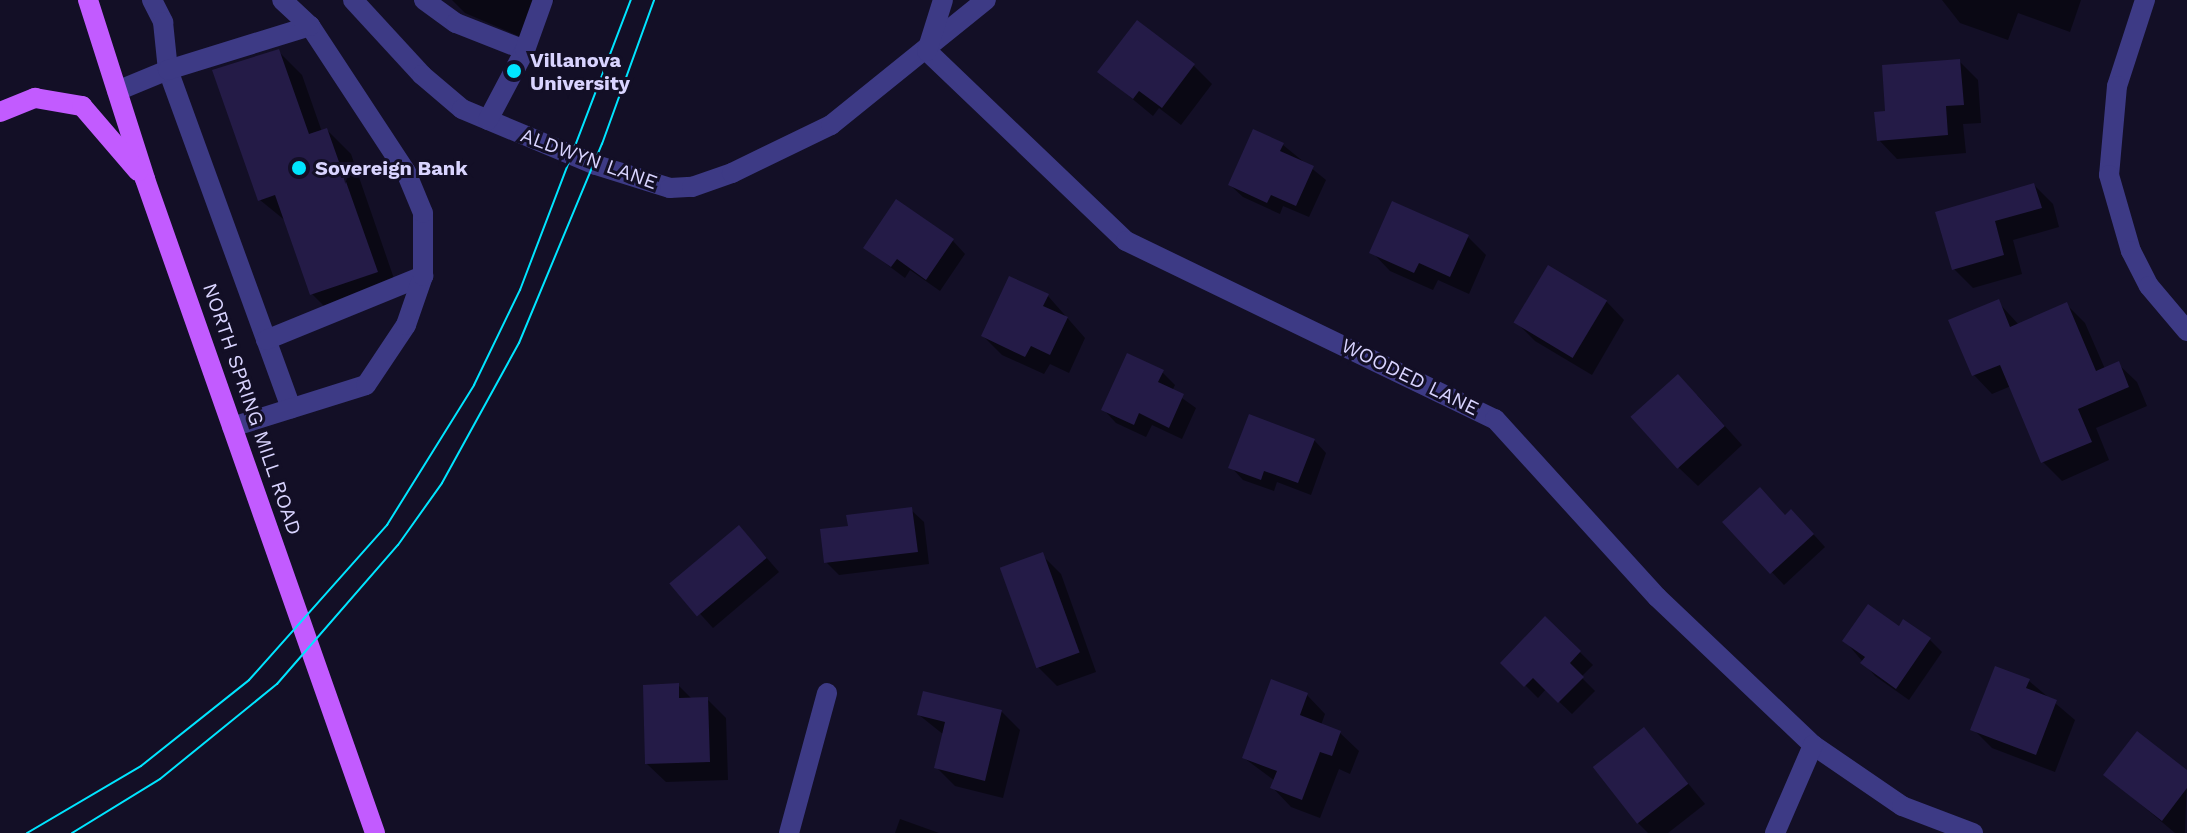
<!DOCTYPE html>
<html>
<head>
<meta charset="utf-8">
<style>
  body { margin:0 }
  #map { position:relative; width:2187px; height:833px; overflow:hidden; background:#130f26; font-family:"Work Sans",sans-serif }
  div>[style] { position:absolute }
  .shadow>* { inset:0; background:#0007 }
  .building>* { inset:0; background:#241b47; transform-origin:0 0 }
  .minor>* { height:20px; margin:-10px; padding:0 10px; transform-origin:10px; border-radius:10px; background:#3d3a85 }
  .major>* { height:20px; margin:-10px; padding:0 10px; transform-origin:10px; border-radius:10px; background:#c25bff }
  .tram>* { height:2px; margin:-1px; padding:0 1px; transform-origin:1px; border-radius:1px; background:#00e5ff }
  .dots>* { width:22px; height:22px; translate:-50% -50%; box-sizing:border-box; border:4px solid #130f26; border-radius:50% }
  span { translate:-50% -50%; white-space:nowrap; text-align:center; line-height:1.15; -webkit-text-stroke:6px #130f26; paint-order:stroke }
  .poi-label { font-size:20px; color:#d9d4ff; font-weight:700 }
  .left { translate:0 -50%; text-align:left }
  .street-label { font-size:20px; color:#d9d4ff }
</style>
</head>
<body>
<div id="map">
  <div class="shadow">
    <div style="clip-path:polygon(452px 0,554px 0,535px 43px,465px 13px)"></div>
    <div style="clip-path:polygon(1942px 0,2081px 0,2070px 32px,2018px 13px,2008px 40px,1960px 23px)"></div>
    <div style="clip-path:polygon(278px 51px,302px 75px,322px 132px,327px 130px,351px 154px,400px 296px,336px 318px,312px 294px,287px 222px,260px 200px)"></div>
    <div style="clip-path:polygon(1959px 61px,1978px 80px,1981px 123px,1963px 124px,1966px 153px,1897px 159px,1879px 140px,1887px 113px)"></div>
    <div style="clip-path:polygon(1193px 65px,1212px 84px,1181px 125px,1159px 108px,1153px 116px,1100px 72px)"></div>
    <div style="clip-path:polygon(1283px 145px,1326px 180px,1309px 217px,1283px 206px,1280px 214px,1243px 197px,1230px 185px)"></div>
    <div style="clip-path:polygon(2034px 185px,2053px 204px,2059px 227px,2013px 240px,2022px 274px,1973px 288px,1954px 269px,1938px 213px)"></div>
    <div style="clip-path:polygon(1468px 237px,1486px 255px,1469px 294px,1438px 280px,1433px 290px,1390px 271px,1372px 252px)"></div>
    <div style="clip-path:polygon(953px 241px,965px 254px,940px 291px,910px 270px,905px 278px,865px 248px)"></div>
    <div style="clip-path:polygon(1048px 296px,1085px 338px,1069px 373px,1050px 364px,1044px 374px,1002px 355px,983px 336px)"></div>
    <div style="clip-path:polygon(1606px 301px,1624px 320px,1592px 375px,1535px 341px,1517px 323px)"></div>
    <div style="clip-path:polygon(1998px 302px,2019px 325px,2067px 305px,2085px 323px,2105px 369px,2118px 364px,2137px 382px,2147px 406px,2096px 428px,2109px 460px,2062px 481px,2043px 462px,2011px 386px,1992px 394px,1974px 375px)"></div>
    <div style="clip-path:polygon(1162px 372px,1175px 385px,1172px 391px,1196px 408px,1182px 439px,1152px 425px,1146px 437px,1116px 423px,1104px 410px)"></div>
    <div style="clip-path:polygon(1697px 395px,1742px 445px,1698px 486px,1679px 468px)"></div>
    <div style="clip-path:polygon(1314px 440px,1326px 453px,1311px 495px,1277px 482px,1274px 491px,1243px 480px,1231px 467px)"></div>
    <div style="clip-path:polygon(911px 510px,924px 522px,929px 564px,839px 575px,826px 562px,850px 528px)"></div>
    <div style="clip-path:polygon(1786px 517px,1804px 524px,1825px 547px,1784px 585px,1725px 522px)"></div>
    <div style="clip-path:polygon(752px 541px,779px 572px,713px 628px,674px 585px)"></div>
    <div style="clip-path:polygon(1042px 555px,1061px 574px,1096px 672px,1057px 686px,1038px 667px,1003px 569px)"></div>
    <div style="clip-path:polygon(1546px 619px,1593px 665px,1581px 677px,1595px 691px,1572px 714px,1546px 689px,1538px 698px,1503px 663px)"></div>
    <div style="clip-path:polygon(1899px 628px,1930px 640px,1942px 652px,1909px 700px,1875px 676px,1845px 641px)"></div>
    <div style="clip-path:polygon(2029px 681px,2075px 720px,2055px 772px,1992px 748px,1973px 729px)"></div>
    <div style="clip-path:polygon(678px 685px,692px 699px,707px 699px,726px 718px,728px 780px,666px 782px,647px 764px)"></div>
    <div style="clip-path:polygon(1307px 695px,1325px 714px,1321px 725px,1340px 733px,1359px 751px,1350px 774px,1339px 769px,1320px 818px,1291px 807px,1273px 788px,1275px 781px,1244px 758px)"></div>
    <div style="clip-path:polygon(1001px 711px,1020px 730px,1003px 798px,955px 786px,936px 767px,944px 735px,919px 715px)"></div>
    <div style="clip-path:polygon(1644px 730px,1705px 804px,1668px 833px,1648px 833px,1638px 823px)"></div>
    <div style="clip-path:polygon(2187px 772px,2185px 833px,2175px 833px,2106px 775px)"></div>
    <div style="clip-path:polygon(900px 819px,939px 833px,895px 833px)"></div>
  </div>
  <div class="building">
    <div style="clip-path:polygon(1137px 20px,1195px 64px,1162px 108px,1139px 91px,1133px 99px,1097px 72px)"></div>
    <div style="clip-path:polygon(279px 49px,309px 134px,327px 128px,378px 272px,310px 295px,275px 195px,258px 201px,212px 70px)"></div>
    <div style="clip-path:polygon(1960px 59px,1964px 105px,1946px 106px,1948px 135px,1877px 141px,1874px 112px,1885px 111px,1882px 65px)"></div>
    <div style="clip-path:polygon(1253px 129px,1284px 143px,1280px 151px,1314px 166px,1296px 206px,1271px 195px,1267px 203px,1228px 185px)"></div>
    <div style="clip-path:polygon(2034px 183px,2042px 208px,1995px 221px,2004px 255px,1952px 270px,1935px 212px)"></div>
    <div style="clip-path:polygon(896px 199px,954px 239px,926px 280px,897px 259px,891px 267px,863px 248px)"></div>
    <div style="clip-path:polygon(1392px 201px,1469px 235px,1450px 277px,1419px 263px,1414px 273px,1369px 253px)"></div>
    <div style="left:1548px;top:265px;width:69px;height:67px;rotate:31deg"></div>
    <div style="clip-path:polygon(1009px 276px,1049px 294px,1043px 306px,1068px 317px,1050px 355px,1031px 346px,1025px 357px,981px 336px)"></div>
    <div style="clip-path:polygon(1999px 299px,2010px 327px,2067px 302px,2096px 371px,2119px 361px,2129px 387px,2078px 409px,2092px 442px,2041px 463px,2000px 365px,1972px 376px,1948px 320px)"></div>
    <div style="clip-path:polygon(1127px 353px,1164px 370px,1158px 382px,1184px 394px,1169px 428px,1139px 413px,1134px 425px,1101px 410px)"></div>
    <div style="left:1678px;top:374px;width:70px;height:64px;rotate:48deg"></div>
    <div style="clip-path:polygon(1249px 414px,1315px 439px,1298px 483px,1264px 471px,1261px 480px,1228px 468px)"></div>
    <div style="clip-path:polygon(1760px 487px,1785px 515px,1791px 509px,1814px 534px,1770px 574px,1722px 522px)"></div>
    <div style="clip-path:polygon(912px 507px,918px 552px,824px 563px,820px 529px,848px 526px,846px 515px)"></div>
    <div style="left:739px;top:525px;width:43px;height:91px;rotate:50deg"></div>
    <div style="left:1043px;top:552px;width:107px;height:46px;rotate:70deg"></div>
    <div style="clip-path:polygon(1868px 604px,1899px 626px,1903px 619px,1931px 638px,1896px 689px,1860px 663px,1865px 657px,1842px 641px)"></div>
    <div style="clip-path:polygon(1545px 616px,1581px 651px,1570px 663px,1584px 677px,1558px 703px,1533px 678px,1524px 687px,1500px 663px)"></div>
    <div style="clip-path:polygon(1995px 666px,2030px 679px,2026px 688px,2057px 700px,2036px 755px,1970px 730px)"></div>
    <div style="clip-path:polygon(1271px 679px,1308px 693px,1300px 715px,1341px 731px,1332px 756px,1320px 752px,1302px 800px,1270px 788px,1277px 771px,1242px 758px)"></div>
    <div style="clip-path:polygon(679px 683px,679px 698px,708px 697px,710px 762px,645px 764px,643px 685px)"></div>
    <div style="clip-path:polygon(923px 691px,1002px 710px,985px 781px,934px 768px,945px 722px,917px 715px)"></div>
    <div style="left:1644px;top:727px;width:72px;height:65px;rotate:52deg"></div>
    <div style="clip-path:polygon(2137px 731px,2187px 770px,2187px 788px,2162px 821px,2103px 775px)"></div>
  </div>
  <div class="minor">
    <div style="left:152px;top:0;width:25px;rotate:63deg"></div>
    <div style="left:163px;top:22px;width:48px;rotate:84.1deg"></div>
    <div style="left:168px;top:70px;width:360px;rotate:70deg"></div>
    <div style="left:353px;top:0;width:102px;rotate:47.4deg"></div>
    <div style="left:422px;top:75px;width:52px;rotate:40.4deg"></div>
    <div style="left:462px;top:109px;width:145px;rotate:22.7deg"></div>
    <div style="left:596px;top:165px;width:77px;rotate:17.3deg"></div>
    <div style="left:670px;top:188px;width:22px;rotate:-3deg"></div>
    <div style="left:692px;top:187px;width:42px;rotate:-19.3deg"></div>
    <div style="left:732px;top:173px;width:110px;rotate:-25.9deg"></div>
    <div style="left:831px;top:125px;width:199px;rotate:-38.9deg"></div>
    <div style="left:424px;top:0;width:39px;rotate:36deg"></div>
    <div style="left:456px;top:23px;width:74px;rotate:21.4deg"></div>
    <div style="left:525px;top:50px;width:79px;rotate:117.9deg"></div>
    <div style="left:2145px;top:0;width:90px;rotate:108deg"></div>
    <div style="left:2117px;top:86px;width:89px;rotate:95.1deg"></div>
    <div style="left:2109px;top:175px;width:79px;rotate:73.9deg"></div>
    <div style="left:2131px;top:251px;width:39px;rotate:63deg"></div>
    <div style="left:2149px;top:286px;width:59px;rotate:49.8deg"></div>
    <div style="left:525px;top:50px;width:53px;rotate:-70.2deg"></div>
    <div style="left:927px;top:51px;width:275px;rotate:43.7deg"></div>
    <div style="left:1126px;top:241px;width:410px;rotate:25.8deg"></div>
    <div style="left:1495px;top:419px;width:241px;rotate:47.7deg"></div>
    <div style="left:1657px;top:597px;width:215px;rotate:43.5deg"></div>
    <div style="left:1813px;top:745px;width:108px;rotate:34.4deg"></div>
    <div style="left:1902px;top:806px;width:76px;rotate:20.8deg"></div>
    <div style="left:927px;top:51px;width:53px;rotate:-72.6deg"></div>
    <div style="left:117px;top:91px;width:55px;rotate:-22.4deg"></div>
    <div style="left:168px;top:70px;width:149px;rotate:-17.2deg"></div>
    <div style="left:266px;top:340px;width:170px;rotate:-22.2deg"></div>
    <div style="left:232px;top:427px;width:140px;rotate:-17.4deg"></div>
    <div style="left:366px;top:385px;width:72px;rotate:-56.3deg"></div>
    <div style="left:406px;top:325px;width:52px;rotate:-70.9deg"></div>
    <div style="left:423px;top:276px;width:63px;rotate:-90deg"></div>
    <div style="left:423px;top:213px;width:44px;rotate:-112.5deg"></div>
    <div style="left:406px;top:172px;width:175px;rotate:-123.3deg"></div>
    <div style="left:310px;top:26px;width:38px;rotate:-137deg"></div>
    <div style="left:789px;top:833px;width:145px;rotate:-74.8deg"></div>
    <div style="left:1775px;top:833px;width:96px;rotate:-66.6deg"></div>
  </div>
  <div class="major">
    <div style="left:88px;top:0;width:188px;rotate:72.3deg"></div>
    <div style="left:145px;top:179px;width:693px;rotate:70.62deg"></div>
    <div style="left:0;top:112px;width:38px;rotate:-22deg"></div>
    <div style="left:35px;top:98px;width:48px;rotate:9.7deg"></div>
    <div style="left:82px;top:106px;width:86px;rotate:49.3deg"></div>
  </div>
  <div class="tram">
    <div style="left:27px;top:833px;width:132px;rotate:-30.4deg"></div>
    <div style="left:141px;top:766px;width:138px;rotate:-38.5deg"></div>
    <div style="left:249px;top:680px;width:208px;rotate:-48.3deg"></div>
    <div style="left:387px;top:525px;width:165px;rotate:-58.1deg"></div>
    <div style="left:474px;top:385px;width:106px;rotate:-64.2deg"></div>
    <div style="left:520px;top:290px;width:311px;rotate:-69.1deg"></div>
    <div style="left:72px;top:833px;width:103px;rotate:-31.5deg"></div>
    <div style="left:160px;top:779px;width:151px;rotate:-39.1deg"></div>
    <div style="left:277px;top:684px;width:184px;rotate:-49deg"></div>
    <div style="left:398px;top:545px;width:76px;rotate:-54.6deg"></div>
    <div style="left:442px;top:483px;width:160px;rotate:-61.2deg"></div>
    <div style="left:519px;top:343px;width:216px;rotate:-67.4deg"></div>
    <div style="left:602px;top:144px;width:153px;rotate:-70.1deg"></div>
  </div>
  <div class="dots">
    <div style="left:514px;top:71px;background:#00e5ff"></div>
    <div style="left:299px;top:168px;background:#00e5ff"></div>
  </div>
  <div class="poi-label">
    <span class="left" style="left:530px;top:72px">Villanova<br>University</span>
    <span class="left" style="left:315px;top:168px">Sovereign Bank</span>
  </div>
  <div class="street-label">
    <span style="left:589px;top:159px;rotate:20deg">ALDWYN LANE</span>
    <span style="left:1410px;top:377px;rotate:26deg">WOODED LANE</span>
    <span style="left:252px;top:409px;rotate:71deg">NORTH SPRING MILL ROAD</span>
  </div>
</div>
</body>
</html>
